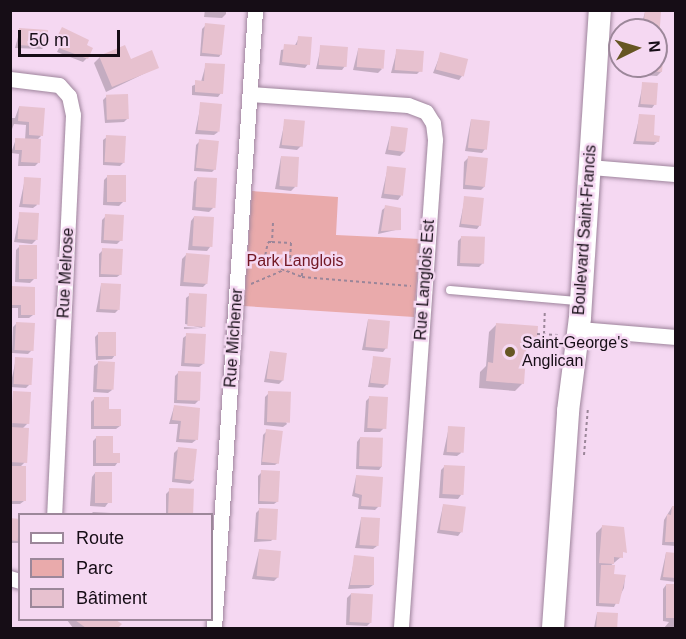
<!DOCTYPE html>
<html>
<head>
<meta charset="utf-8">
<style>
  body { margin:0 }
  #map { position:relative; width:686px; height:639px; overflow:hidden; background:#f5d8f2; font-family:Arial,sans-serif }
  div>[style] { position:absolute }
  .green>* { inset:0; background:#e9aaab }
  .shadow>* { inset:0; background:#0003; transform-origin:0 0 }
  .building>* { inset:0; background:#e7c1cf; transform-origin:0 0 }
  .path>* { height:2px; margin-top:-1px; transform-origin:0; background:repeating-linear-gradient(90deg,#9b8699 0 3px,transparent 0 6px) }
  .roads { filter:drop-shadow(0 0 2px #9e849c) drop-shadow(0 0 2px #9e849c) }
  .lane>* { height:8px; margin:-4px; padding:0 4px; transform-origin:4px; border-radius:4px; background:#fff }
  .street>* { height:15px; margin:-7.5px; padding:0 7.5px; transform-origin:7.5px; border-radius:7.5px; background:#fff }
  .secondary>* { height:22px; margin:-11px; padding:0 11px; transform-origin:11px; border-radius:11px; background:#fff }
  .dots>* { width:16px; height:16px; translate:-50% -50%; box-sizing:border-box; border:3px solid #f5d8f2; border-radius:50% }
  span { translate:-50% -50%; white-space:nowrap; text-align:center; line-height:1.15; -webkit-text-stroke:5px #f5d8f2; paint-order:stroke }
  .street-label { font-size:16px; color:#160d16 }
  .park-label { font-size:16px; color:#721724 }
  .poi-label { font-size:16px; color:#160d16 }
  .left { translate:0 -50%; text-align:left }
  .frame { position:absolute; inset:0; border:12px solid #160d16; pointer-events:none }
  .legend { position:absolute; left:18px; top:513px; width:195px; height:108px; box-sizing:border-box; background:#f5d8f2; border:2px solid #9c879a; margin:0; padding:8px 10px; list-style:none; font-size:18px; color:#160d16 }
  .legend li { display:flex; align-items:center; gap:12px; height:30px }
  .legend b { width:30px; border:2px solid #9c879a }
  .north { position:absolute; left:608px; top:18px; width:60px; height:60px; box-sizing:border-box; background:#f5d8f2; border:2px solid #9c879a; border-radius:50%; rotate:85deg; font-size:16px; font-weight:700; line-height:24px; text-align:center; color:#160d16 }
  .north::after { content:''; display:block; margin:auto; width:21px; height:27px; background:#665623; clip-path:polygon(50% 0,100% 100%,50% 72%,0 100%) }
  .scale { position:absolute; left:18px; top:30px; width:102px; height:27px; box-sizing:border-box; border:3px solid #160d16; border-top:0; padding-left:8px; font-size:18px; line-height:21px; white-space:nowrap; color:#160d16; -webkit-text-stroke:4px #f5d8f2; paint-order:stroke }
</style>
</head>
<body>
<div id="map">
  <div class="green">
    <div style="clip-path:polygon(252px 191px,338px 197px,336px 235px,420px 239px,414px 317px,244px 306px)"></div>
  </div>
  <div class="shadow">
    <div style="clip-path:polygon(205px 10px,226px 10px,226px 14px,222px 18px,204px 17px)"></div>
    <div style="clip-path:polygon(645px 12px,660px 13px,656px 42px,656px 30px,640px 30px)"></div>
    <div style="clip-path:polygon(206px 25px,222px 53px,219px 57px,200px 56px,202px 29px)"></div>
    <div style="clip-path:polygon(62px 29px,85px 46px,87px 58px,83px 62px,57px 52px,62px 42px,56px 39px)"></div>
    <div style="clip-path:polygon(20px 30px,45px 46px,42px 49px,15px 48px)"></div>
    <div style="clip-path:polygon(299px 38px,308px 64px,305px 68px,279px 65px,281px 50px,294px 47px)"></div>
    <div style="clip-path:polygon(321px 47px,345px 66px,342px 70px,316px 69px)"></div>
    <div style="clip-path:polygon(656px 49px,661px 72px,657px 76px,641px 75px,639px 66px,656px 66px)"></div>
    <div style="clip-path:polygon(358px 50px,382px 69px,378px 73px,353px 70px)"></div>
    <div style="clip-path:polygon(397px 50px,421px 70px,417px 74px,391px 73px)"></div>
    <div style="clip-path:polygon(441px 53px,462px 76px,459px 80px,433px 73px)"></div>
    <div style="clip-path:polygon(100px 57px,130px 61px,158px 67px,106px 92px,94px 63px)"></div>
    <div style="clip-path:polygon(206px 64px,221px 93px,218px 97px,192px 95px,192px 86px,201px 82px)"></div>
    <div style="clip-path:polygon(643px 84px,655px 104px,652px 108px,638px 107px)"></div>
    <div style="clip-path:polygon(107px 96px,128px 118px,124px 122px,105px 123px,103px 100px)"></div>
    <div style="clip-path:polygon(201px 104px,218px 132px,214px 135px,195px 134px)"></div>
    <div style="clip-path:polygon(19px 107px,41px 136px,37px 140px,38px 163px,35px 166px,18px 166px,19px 154px,11px 153px,16px 139px,25px 140px,26px 125px,14px 124px,10px 134px,10px 118px,15px 118px)"></div>
    <div style="clip-path:polygon(640px 115px,658px 141px,654px 145px,633px 144px)"></div>
    <div style="clip-path:polygon(471px 120px,485px 149px,482px 153px,465px 151px)"></div>
    <div style="clip-path:polygon(285px 121px,301px 146px,297px 150px,279px 148px)"></div>
    <div style="clip-path:polygon(392px 128px,404px 152px,400px 156px,385px 154px)"></div>
    <div style="clip-path:polygon(107px 137px,124px 162px,120px 166px,103px 165px,103px 140px)"></div>
    <div style="clip-path:polygon(200px 141px,216px 168px,212px 172px,194px 171px,196px 145px)"></div>
    <div style="clip-path:polygon(281px 157px,295px 187px,291px 191px,275px 189px)"></div>
    <div style="clip-path:polygon(468px 158px,485px 186px,481px 190px,463px 189px,464px 162px)"></div>
    <div style="clip-path:polygon(388px 167px,401px 196px,398px 200px,381px 198px)"></div>
    <div style="clip-path:polygon(108px 176px,123px 202px,119px 206px,103px 205px,104px 180px)"></div>
    <div style="clip-path:polygon(197px 178px,213px 208px,209px 212px,192px 210px,194px 182px)"></div>
    <div style="clip-path:polygon(25px 179px,37px 205px,33px 208px,19px 207px)"></div>
    <div style="clip-path:polygon(465px 198px,480px 225px,477px 229px,459px 227px)"></div>
    <div style="clip-path:polygon(386px 207px,400px 229px,378px 234px,382px 210px)"></div>
    <div style="clip-path:polygon(20px 213px,36px 240px,32px 244px,14px 242px)"></div>
    <div style="clip-path:polygon(106px 216px,121px 240px,117px 244px,101px 243px,102px 220px)"></div>
    <div style="clip-path:polygon(194px 217px,210px 247px,207px 251px,188px 250px,191px 221px)"></div>
    <div style="clip-path:polygon(462px 237px,483px 263px,479px 267px,457px 266px,458px 241px)"></div>
    <div style="clip-path:polygon(20px 246px,34px 279px,30px 283px,15px 282px,16px 250px)"></div>
    <div style="clip-path:polygon(103px 250px,121px 274px,117px 277px,99px 277px,99px 254px)"></div>
    <div style="clip-path:polygon(186px 255px,207px 283px,203px 287px,180px 286px,182px 259px)"></div>
    <div style="clip-path:polygon(101px 285px,118px 310px,115px 313px,96px 312px)"></div>
    <div style="clip-path:polygon(11px 288px,33px 315px,29px 318px,18px 318px,18px 308px,10px 308px)"></div>
    <div style="clip-path:polygon(190px 295px,203px 326px,202px 328px,185px 324px,186px 298px)"></div>
    <div style="clip-path:polygon(368px 320px,386px 348px,383px 352px,362px 350px)"></div>
    <div style="clip-path:polygon(17px 323px,32px 350px,28px 354px,12px 353px,13px 327px)"></div>
    <div style="clip-path:polygon(497px 324px,535px 341px,525px 349px,523px 383px,515px 391px,479px 388px,480px 372px,486px 366px,489px 332px)"></div>
    <div style="clip-path:polygon(184px 327px,201px 328px,184px 329px)"></div>
    <div style="clip-path:polygon(99px 333px,115px 355px,112px 359px,96px 360px,95px 337px)"></div>
    <div style="clip-path:polygon(187px 335px,203px 364px,199px 367px,181px 366px,183px 338px)"></div>
    <div style="clip-path:polygon(270px 352px,283px 380px,279px 384px,264px 382px)"></div>
    <div style="clip-path:polygon(374px 357px,387px 384px,383px 388px,368px 387px)"></div>
    <div style="clip-path:polygon(16px 359px,30px 384px,26px 388px,10px 387px)"></div>
    <div style="clip-path:polygon(98px 363px,112px 390px,108px 393px,93px 392px,94px 366px)"></div>
    <div style="clip-path:polygon(178px 373px,199px 400px,195px 404px,174px 403px,175px 376px)"></div>
    <div style="clip-path:polygon(13px 392px,28px 423px,22px 429px,25px 462px,20px 467px,24px 501px,20px 504px,10px 504px)"></div>
    <div style="clip-path:polygon(269px 393px,287px 424px,283px 427px,264px 425px,265px 397px)"></div>
    <div style="clip-path:polygon(370px 397px,384px 428px,380px 432px,364px 432px,366px 401px)"></div>
    <div style="clip-path:polygon(95px 398px,120px 426px,116px 429px,91px 429px,91px 402px)"></div>
    <div style="clip-path:polygon(174px 407px,196px 440px,192px 443px,176px 442px,178px 424px,169px 424px)"></div>
    <div style="clip-path:polygon(449px 427px,461px 453px,457px 456px,443px 455px)"></div>
    <div style="clip-path:polygon(267px 431px,279px 462px,275px 465px,261px 465px,263px 435px)"></div>
    <div style="clip-path:polygon(97px 437px,118px 462px,115px 466px,93px 466px,93px 441px)"></div>
    <div style="clip-path:polygon(360px 438px,382px 466px,379px 470px,356px 469px,357px 442px)"></div>
    <div style="clip-path:polygon(178px 449px,194px 480px,190px 484px,172px 482px,174px 453px)"></div>
    <div style="clip-path:polygon(445px 466px,461px 495px,458px 499px,439px 498px,441px 470px)"></div>
    <div style="clip-path:polygon(262px 472px,278px 501px,274px 504px,258px 504px,258px 476px)"></div>
    <div style="clip-path:polygon(95px 473px,108px 503px,105px 507px,90px 506px,92px 477px)"></div>
    <div style="clip-path:polygon(356px 477px,379px 506px,375px 510px,358px 509px,359px 498px,352px 496px)"></div>
    <div style="clip-path:polygon(170px 490px,192px 490px,191px 514px,166px 514px,166px 494px)"></div>
    <div style="clip-path:polygon(443px 506px,461px 532px,458px 536px,437px 533px)"></div>
    <div style="clip-path:polygon(672px 507px,676px 507px,676px 546px,662px 545px,664px 520px)"></div>
    <div style="clip-path:polygon(260px 509px,275px 537px,271px 541px,254px 542px,256px 513px)"></div>
    <div style="clip-path:polygon(93px 512px,111px 513px,111px 514px,91px 514px)"></div>
    <div style="clip-path:polygon(361px 519px,377px 546px,373px 549px,355px 548px)"></div>
    <div style="left:10px;top:520px;width:10px;height:23px"></div>
    <div style="clip-path:polygon(602px 527px,621px 557px,609px 567px,613px 576px,625px 576px,624px 588px,614px 607px,596px 606px,596px 533px)"></div>
    <div style="clip-path:polygon(259px 551px,278px 577px,274px 581px,252px 579px)"></div>
    <div style="clip-path:polygon(666px 553px,676px 554px,676px 582px,660px 580px)"></div>
    <div style="clip-path:polygon(355px 557px,373px 585px,369px 588px,348px 589px)"></div>
    <div style="clip-path:polygon(666px 585px,676px 586px,676px 628px,664px 628px,669px 622px,663px 621px,663px 589px)"></div>
    <div style="clip-path:polygon(351px 594px,371px 622px,367px 626px,346px 625px,347px 598px)"></div>
    <div style="clip-path:polygon(597px 613px,616px 614px,615px 628px,594px 628px)"></div>
    <div style="clip-path:polygon(67px 620px,114px 620px,120px 624px,116px 628px,73px 628px)"></div>
  </div>
  <div class="building">
    <div style="clip-path:polygon(645px 10px,661px 12px,659px 40px,656px 40px,656px 30px,643px 30px)"></div>
    <div style="left:205px;top:23px;width:20px;height:30px;rotate:6deg"></div>
    <div style="clip-path:polygon(62px 27px,89px 40px,87px 45px,93px 48px,88px 59px,59px 48px,64px 38px,58px 35px)"></div>
    <div style="left:19px;top:28px;width:29px;height:17px;rotate:4deg"></div>
    <div style="clip-path:polygon(298px 36px,312px 37px,310px 65px,282px 62px,284px 44px,297px 45px)"></div>
    <div style="clip-path:polygon(125px 45px,131px 59px,152px 50px,159px 68px,112px 87px,99px 56px)"></div>
    <div style="left:320px;top:45px;width:28px;height:20px;rotate:4deg"></div>
    <div style="left:358px;top:48px;width:27px;height:19px;rotate:4deg"></div>
    <div style="clip-path:polygon(656px 48px,664px 48px,662px 72px,645px 71px,645px 66px,656px 66px)"></div>
    <div style="left:396px;top:49px;width:28px;height:21px;rotate:4deg"></div>
    <div style="left:440px;top:52px;width:29px;height:18px;rotate:14deg"></div>
    <div style="clip-path:polygon(205px 63px,225px 64px,223px 94px,195px 92px,195px 80px,204px 81px)"></div>
    <div style="left:642px;top:82px;width:16px;height:22px;rotate:4deg"></div>
    <div style="left:128px;top:94px;width:25px;height:22px;rotate:88deg"></div>
    <div style="left:200px;top:102px;width:22px;height:28px;rotate:5deg"></div>
    <div style="clip-path:polygon(19px 106px,45px 108px,43px 136px,29px 135px,29px 122px,18px 121px)"></div>
    <div style="clip-path:polygon(639px 114px,655px 115px,654px 135px,660px 136px,659px 142px,636px 141px)"></div>
    <div style="left:284px;top:119px;width:21px;height:26px;rotate:5deg"></div>
    <div style="left:471px;top:119px;width:19px;height:29px;rotate:6deg"></div>
    <div style="left:391px;top:126px;width:17px;height:24px;rotate:7deg"></div>
    <div style="left:106px;top:135px;width:20px;height:27px;rotate:3deg"></div>
    <div style="clip-path:polygon(15px 138px,41px 139px,40px 163px,21px 162px,22px 150px,15px 150px)"></div>
    <div style="left:199px;top:139px;width:20px;height:29px;rotate:6deg"></div>
    <div style="left:281px;top:156px;width:18px;height:30px;rotate:3deg"></div>
    <div style="left:468px;top:156px;width:20px;height:29px;rotate:6deg"></div>
    <div style="left:387px;top:166px;width:19px;height:28px;rotate:6deg"></div>
    <div style="left:107px;top:175px;width:19px;height:27px"></div>
    <div style="left:24px;top:177px;width:17px;height:27px;rotate:3deg"></div>
    <div style="left:197px;top:177px;width:20px;height:30px;rotate:3deg"></div>
    <div style="left:464px;top:196px;width:20px;height:28px;rotate:6deg"></div>
    <div style="clip-path:polygon(385px 205px,401px 208px,401px 230px,381px 231px)"></div>
    <div style="left:19px;top:212px;width:20px;height:27px;rotate:3deg"></div>
    <div style="left:105px;top:214px;width:19px;height:26px;rotate:3deg"></div>
    <div style="left:194px;top:216px;width:20px;height:30px;rotate:3deg"></div>
    <div style="left:461px;top:236px;width:24px;height:27px;rotate:2deg"></div>
    <div style="left:19px;top:245px;width:18px;height:34px"></div>
    <div style="left:102px;top:248px;width:21px;height:26px;rotate:3deg"></div>
    <div style="left:186px;top:253px;width:24px;height:29px;rotate:5deg"></div>
    <div style="left:101px;top:283px;width:20px;height:26px;rotate:3deg"></div>
    <div style="clip-path:polygon(10px 286px,35px 287px,35px 315px,21px 315px,21px 305px,10px 305px)"></div>
    <div style="left:189px;top:293px;width:18px;height:33px;rotate:3deg"></div>
    <div style="left:368px;top:319px;width:22px;height:28px;rotate:5deg"></div>
    <div style="left:16px;top:322px;width:19px;height:28px;rotate:3deg"></div>
    <div style="clip-path:polygon(496px 323px,538px 326px,537px 342px,527px 341px,524px 384px,486px 381px,488px 362px,493px 363px)"></div>
    <div style="left:98px;top:332px;width:18px;height:24px"></div>
    <div style="left:186px;top:333px;width:20px;height:30px;rotate:3deg"></div>
    <div style="left:270px;top:351px;width:17px;height:28px;rotate:7deg"></div>
    <div style="left:373px;top:356px;width:18px;height:27px;rotate:6deg"></div>
    <div style="left:15px;top:357px;width:18px;height:27px;rotate:3deg"></div>
    <div style="left:98px;top:361px;width:17px;height:28px;rotate:3deg"></div>
    <div style="left:178px;top:371px;width:23px;height:29px;rotate:2deg"></div>
    <div style="left:13px;top:391px;width:18px;height:32px;rotate:3deg"></div>
    <div style="left:268px;top:391px;width:23px;height:31px;rotate:2deg"></div>
    <div style="left:369px;top:396px;width:19px;height:32px;rotate:3deg"></div>
    <div style="clip-path:polygon(94px 397px,109px 397px,109px 409px,121px 409px,121px 426px,94px 426px)"></div>
    <div style="clip-path:polygon(174px 405px,200px 408px,198px 440px,179px 439px,181px 421px,172px 420px)"></div>
    <div style="left:448px;top:426px;width:17px;height:26px;rotate:3deg"></div>
    <div style="left:11px;top:427px;width:18px;height:35px;rotate:3deg"></div>
    <div style="left:266px;top:429px;width:17px;height:33px;rotate:7deg"></div>
    <div style="clip-path:polygon(96px 436px,113px 436px,113px 453px,120px 453px,120px 463px,96px 463px)"></div>
    <div style="left:360px;top:437px;width:23px;height:29px;rotate:2deg"></div>
    <div style="left:178px;top:447px;width:19px;height:32px;rotate:6deg"></div>
    <div style="left:444px;top:465px;width:21px;height:29px;rotate:3deg"></div>
    <div style="left:10px;top:466px;width:16px;height:35px"></div>
    <div style="left:261px;top:470px;width:19px;height:31px;rotate:3deg"></div>
    <div style="left:95px;top:472px;width:17px;height:31px"></div>
    <div style="clip-path:polygon(356px 475px,383px 477px,381px 507px,361px 506px,362px 495px,355px 493px)"></div>
    <div style="left:169px;top:488px;width:25px;height:26px;rotate:2deg"></div>
    <div style="left:443px;top:504px;width:23px;height:26px;rotate:7deg"></div>
    <div style="clip-path:polygon(672px 506px,676px 506px,676px 542px,665px 542px,667px 514px,671px 515px)"></div>
    <div style="left:259px;top:508px;width:19px;height:31px;rotate:3deg"></div>
    <div style="left:361px;top:517px;width:19px;height:28px;rotate:3deg"></div>
    <div style="left:10px;top:518px;width:10px;height:22px;rotate:6deg"></div>
    <div style="clip-path:polygon(602px 525px,624px 527px,627px 553px,623px 552px,623px 558px,614px 557px,614px 564px,599px 563px)"></div>
    <div style="left:259px;top:549px;width:22px;height:27px;rotate:5deg"></div>
    <div style="clip-path:polygon(666px 552px,676px 553px,676px 578px,663px 577px)"></div>
    <div style="clip-path:polygon(354px 555px,374px 557px,374px 585px,350px 585px)"></div>
    <div style="clip-path:polygon(601px 565px,615px 565px,614px 574px,626px 575px,619px 604px,599px 603px)"></div>
    <div style="left:666px;top:584px;width:10px;height:34px"></div>
    <div style="left:351px;top:593px;width:22px;height:29px;rotate:3deg"></div>
    <div style="left:597px;top:612px;width:21px;height:16px;rotate:3deg"></div>
    <div style="clip-path:polygon(75px 620px,116px 620px,122px 624px,118px 628px,86px 628px)"></div>
  </div>
  <div class="path">
    <div style="left:273px;top:223px;width:19px;rotate:93deg"></div>
    <div style="left:272px;top:242px;width:19px;rotate:3deg"></div>
    <div style="left:291px;top:243px;width:17px;rotate:93deg"></div>
    <div style="left:290px;top:260px;width:13px;rotate:4deg"></div>
    <div style="left:303px;top:261px;width:15px;rotate:94deg"></div>
    <div style="left:253px;top:258px;width:53px;rotate:21.2deg"></div>
    <div style="left:302px;top:277px;width:109px;rotate:4.7deg"></div>
    <div style="left:264px;top:261px;width:19px;rotate:-78deg"></div>
    <div style="left:268px;top:242px;width:4px"></div>
    <div style="left:251px;top:284px;width:36px;rotate:-23deg"></div>
    <div style="left:537px;top:334px;width:21px;rotate:3deg"></div>
    <div style="left:544px;top:334px;width:24px;rotate:-88deg"></div>
    <div style="left:584px;top:455px;width:48px;rotate:-85.2deg"></div>
  </div>
  <div class="roads">
    <div class="lane">
      <div style="left:450px;top:290px;width:127px;rotate:5deg"></div>
    </div>
    <div class="street">
      <div style="left:10px;top:79px;width:49px;rotate:7deg"></div>
      <div style="left:59px;top:85px;width:15px;rotate:48deg"></div>
      <div style="left:69px;top:96px;width:19px;rotate:78deg"></div>
      <div style="left:73px;top:115px;width:399px;rotate:92.7deg"></div>
      <div style="left:250px;top:94px;width:158px;rotate:4deg"></div>
      <div style="left:408px;top:105px;width:19px;rotate:21deg"></div>
      <div style="left:426px;top:112px;width:13px;rotate:58deg"></div>
      <div style="left:433px;top:123px;width:17px;rotate:83deg"></div>
      <div style="left:435px;top:140px;width:489px;rotate:94deg"></div>
      <div style="left:590px;top:167px;width:86px;rotate:4.7deg"></div>
      <div style="left:579px;top:329px;width:97px;rotate:4.7deg"></div>
      <div style="left:10px;top:578px;width:10px;rotate:17deg"></div>
      <div style="left:214px;top:628px;width:619px;rotate:-86.2deg"></div>
    </div>
    <div class="secondary">
      <div style="left:553px;top:628px;width:218px;rotate:-86deg"></div>
      <div style="left:568px;top:411px;width:95px;rotate:-82.7deg"></div>
      <div style="left:580px;top:317px;width:308px;rotate:-86.3deg"></div>
    </div>
  </div>
  <div class="dots">
    <div style="left:510px;top:352px;background:#665623"></div>
  </div>
  <div class="street-label">
    <span style="left:585px;top:230px;rotate:-86deg">Boulevard Saint-Francis</span>
    <span style="left:66px;top:273px;rotate:-87deg">Rue Melrose</span>
    <span style="left:425px;top:280px;rotate:-86deg">Rue Langlois Est</span>
    <span style="left:234px;top:338px;rotate:-86deg">Rue Michener</span>
  </div>
  <div class="park-label">
    <span style="left:295px;top:261px">Park Langlois</span>
  </div>
  <div class="poi-label">
    <span class="left" style="left:522px;top:352px">Saint-George's<br>Anglican</span>
  </div>
  <div class="frame"></div>
  <ul class="legend">
  <li><b style="height:8px;background:#fff"></b>Route</li>
  <li><b style="height:16px;background:#e9aaab"></b>Parc</li>
  <li><b style="height:16px;background:#e7c1cf"></b>Bâtiment</li>
  </ul>
  <div class="north">N</div>
  <div class="scale">50 m</div>
</div>
</body>
</html>
